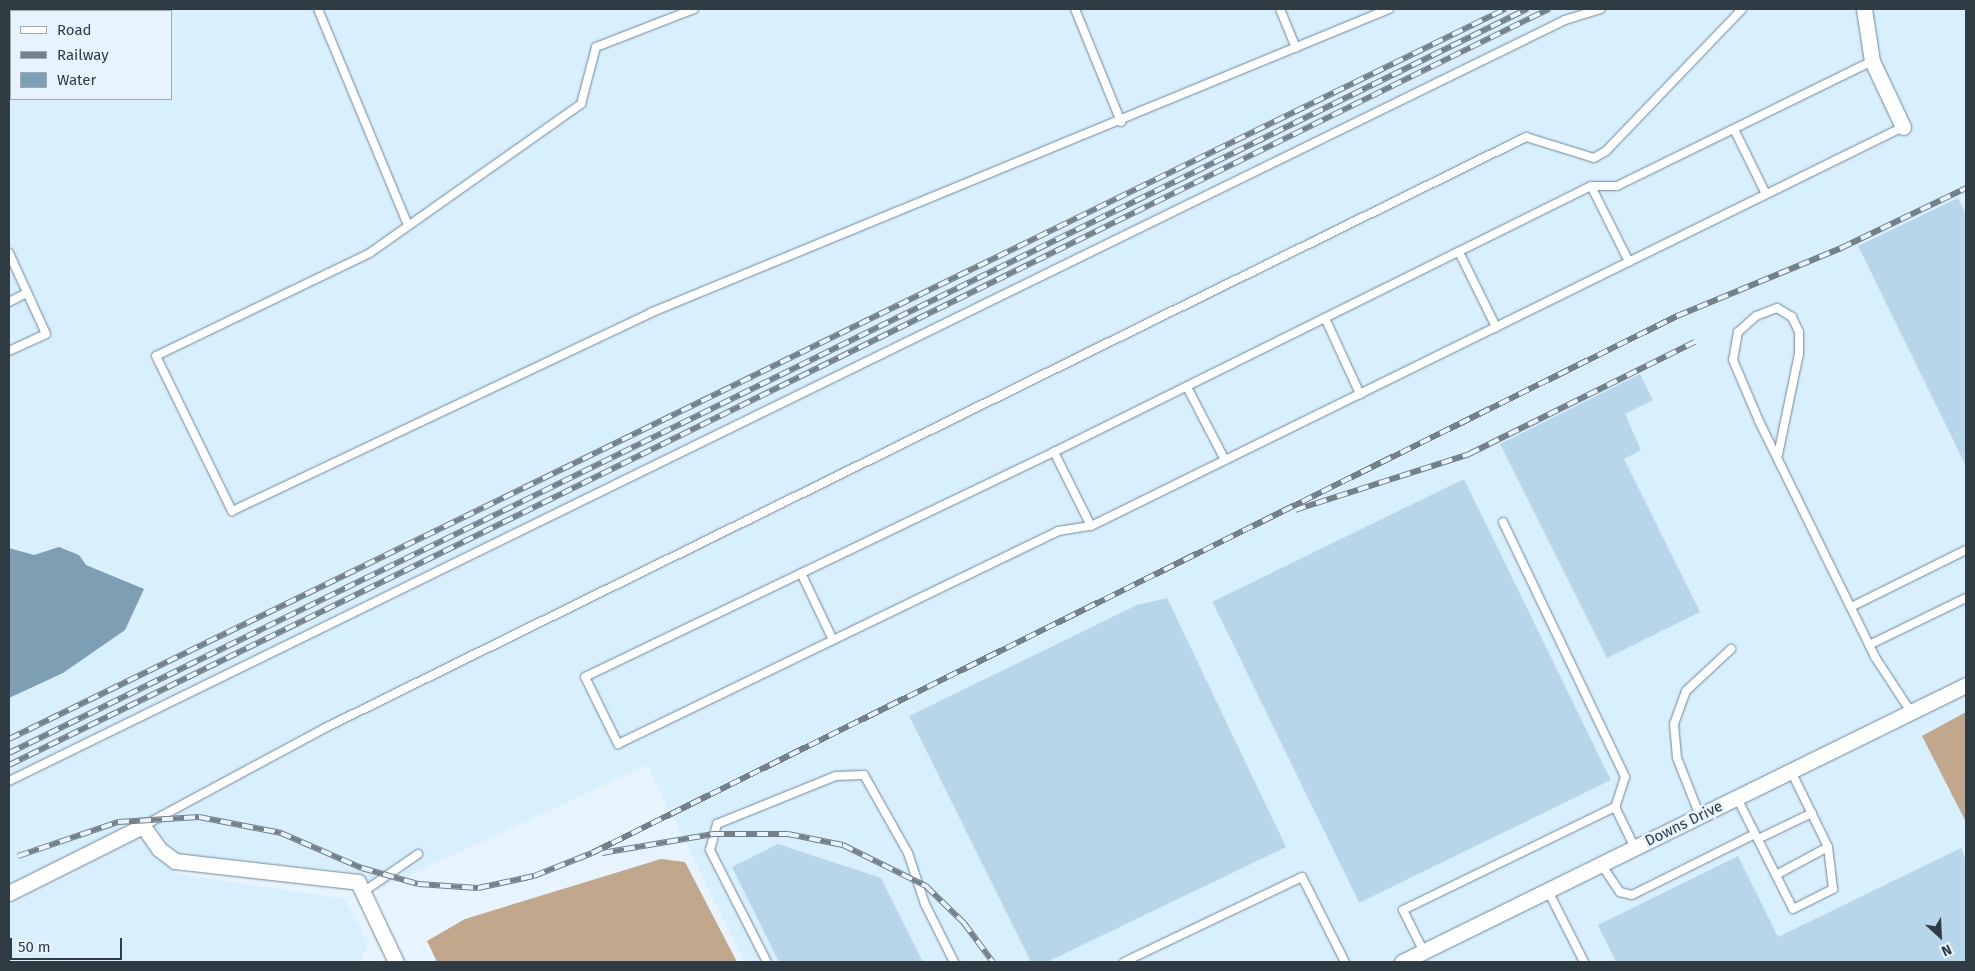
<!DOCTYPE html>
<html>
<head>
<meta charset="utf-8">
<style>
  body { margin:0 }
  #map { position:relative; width:1975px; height:971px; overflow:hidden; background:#e8f4fd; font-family:"Fira Sans",sans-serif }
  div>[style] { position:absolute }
  .built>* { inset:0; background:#d8effe }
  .forest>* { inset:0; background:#c1a78c }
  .water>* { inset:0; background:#7d9eb3 }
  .building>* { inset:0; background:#b8d6ea; transform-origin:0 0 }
  .roads { filter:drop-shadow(0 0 1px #6c889a) drop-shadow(0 0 1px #6c889a) }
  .service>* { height:8px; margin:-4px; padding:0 4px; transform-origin:4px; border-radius:4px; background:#fff }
  .minor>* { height:15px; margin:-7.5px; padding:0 7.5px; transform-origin:7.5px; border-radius:7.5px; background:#fff }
  .rail>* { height:5.5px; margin-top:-2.75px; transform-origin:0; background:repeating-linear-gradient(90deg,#e8f4fd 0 11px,#758188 0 22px); box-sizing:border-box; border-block:1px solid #758188 }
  span { translate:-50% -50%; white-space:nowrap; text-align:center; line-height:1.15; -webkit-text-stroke:5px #e8f4fd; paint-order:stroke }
  .street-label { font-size:15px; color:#303c43 }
  .frame { position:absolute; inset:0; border:10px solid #303c43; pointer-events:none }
  .legend { position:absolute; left:10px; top:10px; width:162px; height:90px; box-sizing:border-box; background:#e8f4fd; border:1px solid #9eaab3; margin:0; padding:6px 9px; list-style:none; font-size:15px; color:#303c43 }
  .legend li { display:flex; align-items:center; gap:10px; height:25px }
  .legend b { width:25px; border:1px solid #9eaab3 }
  .north { position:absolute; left:1915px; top:911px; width:50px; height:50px; -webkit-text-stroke:4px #e8f4fd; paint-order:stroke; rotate:155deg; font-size:14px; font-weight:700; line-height:20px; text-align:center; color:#303c43 }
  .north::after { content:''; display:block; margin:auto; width:18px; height:22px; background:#303c43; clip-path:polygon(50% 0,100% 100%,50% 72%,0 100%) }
  .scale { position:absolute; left:10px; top:938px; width:112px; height:22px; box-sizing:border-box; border:2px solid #303c43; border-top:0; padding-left:6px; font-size:15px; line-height:18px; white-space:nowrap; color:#303c43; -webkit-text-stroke:4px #e8f4fd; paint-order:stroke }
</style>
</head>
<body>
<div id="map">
  <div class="built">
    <div style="clip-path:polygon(evenodd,9px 9px,1966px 9px,1966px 962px,745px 962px,647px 765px,378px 890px,354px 872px,175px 853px,174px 873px,345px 899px,368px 943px,361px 960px,353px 962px,9px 962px,9px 777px,300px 631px,9px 776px,9px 9px,11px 11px,171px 11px,171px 99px,11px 99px,11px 11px)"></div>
  </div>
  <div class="forest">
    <div style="clip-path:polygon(1966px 712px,1966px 822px,1922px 736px)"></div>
    <div style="clip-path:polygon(661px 859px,685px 862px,737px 962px,437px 962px,427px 941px,465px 919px)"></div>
  </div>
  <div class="water">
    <div style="clip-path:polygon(59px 547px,79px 555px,86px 565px,144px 589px,125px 630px,63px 673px,9px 698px,9px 548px,34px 555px)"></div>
  </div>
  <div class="building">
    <div style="clip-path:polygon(1958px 198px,1966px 214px,1966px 466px,1858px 246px)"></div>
    <div style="clip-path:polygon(1640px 374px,1653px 400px,1625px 414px,1641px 450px,1624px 459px,1700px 612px,1607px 658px,1500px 444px)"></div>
    <div style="left:1464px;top:479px;width:335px;height:280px;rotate:64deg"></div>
    <div style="clip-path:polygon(1167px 598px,1286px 847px,1047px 962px,1031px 962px,909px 716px,1137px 605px)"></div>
    <div style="clip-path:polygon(778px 844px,881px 878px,923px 962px,779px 962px,732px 867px)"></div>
    <div style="clip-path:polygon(1961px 848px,1966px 860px,1966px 962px,1616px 962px,1598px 925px,1738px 856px,1778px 937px)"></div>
  </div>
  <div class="roads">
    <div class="service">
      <div style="left:318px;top:9px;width:234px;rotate:67.4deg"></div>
      <div style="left:694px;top:9px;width:105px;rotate:158.8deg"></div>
      <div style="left:596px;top:47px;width:59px;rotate:104.7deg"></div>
      <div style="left:581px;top:104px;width:258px;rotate:144.8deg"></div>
      <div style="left:370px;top:253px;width:237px;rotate:154.3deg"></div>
      <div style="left:156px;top:356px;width:173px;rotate:63.9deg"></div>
      <div style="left:232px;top:511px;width:463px;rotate:-25.3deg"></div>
      <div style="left:650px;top:313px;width:799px;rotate:-22.36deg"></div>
      <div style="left:1075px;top:9px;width:122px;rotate:67.8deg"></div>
      <div style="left:1280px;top:9px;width:42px;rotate:67.7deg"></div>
      <div style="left:1734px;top:129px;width:72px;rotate:63.8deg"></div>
      <div style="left:1591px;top:186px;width:85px;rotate:63.4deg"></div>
      <div style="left:1459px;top:252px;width:84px;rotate:63.7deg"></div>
      <div style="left:9px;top:253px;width:89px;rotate:65.4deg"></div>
      <div style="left:46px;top:334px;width:41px;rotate:155.3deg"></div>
      <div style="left:9px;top:302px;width:20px;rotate:-27deg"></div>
      <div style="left:1325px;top:318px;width:84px;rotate:65.3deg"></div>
      <div style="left:1187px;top:387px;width:82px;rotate:62.5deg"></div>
      <div style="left:1054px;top:452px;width:599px;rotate:-26.35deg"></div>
      <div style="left:1591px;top:186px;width:26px"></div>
      <div style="left:1617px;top:186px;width:284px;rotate:-26.1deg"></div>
      <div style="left:1778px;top:455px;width:103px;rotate:-78.3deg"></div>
      <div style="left:1799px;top:354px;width:22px;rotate:-90deg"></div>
      <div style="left:1799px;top:332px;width:17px;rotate:-115deg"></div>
      <div style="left:1792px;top:317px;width:17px;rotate:-149deg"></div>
      <div style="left:1777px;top:308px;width:22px;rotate:159deg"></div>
      <div style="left:1756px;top:316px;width:24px;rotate:138deg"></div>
      <div style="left:1738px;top:332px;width:28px;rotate:100deg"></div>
      <div style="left:1733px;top:360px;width:66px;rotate:66.9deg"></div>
      <div style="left:1759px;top:421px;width:263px;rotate:63.8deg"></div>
      <div style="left:1875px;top:657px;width:66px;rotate:56.8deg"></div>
      <div style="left:1503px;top:522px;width:283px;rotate:64.4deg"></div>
      <div style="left:1625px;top:777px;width:32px;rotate:108deg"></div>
      <div style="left:1091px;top:526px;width:83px;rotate:-116.6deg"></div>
      <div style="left:1054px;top:452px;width:520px;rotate:154.37deg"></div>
      <div style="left:585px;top:677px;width:75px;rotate:63.8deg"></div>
      <div style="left:618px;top:744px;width:489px;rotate:-25.8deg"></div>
      <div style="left:1058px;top:531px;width:33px;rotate:-9deg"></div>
      <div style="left:1091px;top:526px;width:905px;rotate:-26.17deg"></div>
      <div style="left:801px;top:573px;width:74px;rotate:64.5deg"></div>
      <div style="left:1851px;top:607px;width:128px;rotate:-26.4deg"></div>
      <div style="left:1869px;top:645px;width:108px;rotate:-25.9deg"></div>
      <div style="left:9px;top:781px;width:1732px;rotate:-26.06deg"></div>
      <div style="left:1565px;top:20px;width:37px;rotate:-17deg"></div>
      <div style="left:1737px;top:798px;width:124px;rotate:63.2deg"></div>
      <div style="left:1793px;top:909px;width:45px;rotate:-26.6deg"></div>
      <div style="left:1833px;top:889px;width:42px;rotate:-96.8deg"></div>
      <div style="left:1828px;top:847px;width:85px;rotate:-116deg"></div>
      <div style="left:1700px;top:816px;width:62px;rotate:-111.6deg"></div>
      <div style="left:1677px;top:758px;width:34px;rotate:-95deg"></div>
      <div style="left:1674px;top:724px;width:35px;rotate:-70deg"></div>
      <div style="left:1686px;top:691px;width:62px;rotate:-43deg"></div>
      <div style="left:143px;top:826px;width:207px;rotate:-28.3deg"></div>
      <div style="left:325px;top:728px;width:1339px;rotate:-26.2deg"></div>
      <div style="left:1526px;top:137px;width:71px;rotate:17.2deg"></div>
      <div style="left:1594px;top:158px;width:14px;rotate:-30deg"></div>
      <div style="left:1606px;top:151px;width:197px;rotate:-46.2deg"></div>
      <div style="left:1758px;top:839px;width:60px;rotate:-25.7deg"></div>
      <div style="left:1601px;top:864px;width:34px;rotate:56deg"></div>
      <div style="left:1620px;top:892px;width:12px;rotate:14deg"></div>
      <div style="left:1632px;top:895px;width:137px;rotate:-26.4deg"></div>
      <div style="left:1776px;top:875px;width:59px;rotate:-28.3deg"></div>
      <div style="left:1548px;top:891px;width:80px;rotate:63.1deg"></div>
      <div style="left:363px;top:892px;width:67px;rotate:-34.6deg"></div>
      <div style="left:1424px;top:952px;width:47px;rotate:-116.6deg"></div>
      <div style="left:1403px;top:910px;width:236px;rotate:-25.9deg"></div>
      <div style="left:1615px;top:807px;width:46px;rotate:64deg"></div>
      <div style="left:767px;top:962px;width:126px;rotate:-117deg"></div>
      <div style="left:710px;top:850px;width:27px;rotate:-75deg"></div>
      <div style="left:717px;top:824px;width:128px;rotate:-22deg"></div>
      <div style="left:836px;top:776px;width:28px;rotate:-2deg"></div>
      <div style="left:864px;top:775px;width:90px;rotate:60.6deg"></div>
      <div style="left:908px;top:853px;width:54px;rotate:71.6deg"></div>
      <div style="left:925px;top:904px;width:65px;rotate:63.4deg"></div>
      <div style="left:1124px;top:962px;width:197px;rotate:-25.5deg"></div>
      <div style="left:1302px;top:877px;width:95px;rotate:63.2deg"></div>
    </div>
    <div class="minor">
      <div style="left:1864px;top:9px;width:53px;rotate:81.3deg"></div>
      <div style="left:1872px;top:61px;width:73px;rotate:64.8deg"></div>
      <div style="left:9px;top:893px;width:150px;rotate:-26.6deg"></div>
      <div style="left:143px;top:826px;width:28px;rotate:55deg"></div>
      <div style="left:159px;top:849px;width:20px;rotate:37deg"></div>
      <div style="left:175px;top:861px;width:184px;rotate:6.5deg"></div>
      <div style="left:358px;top:882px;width:89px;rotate:64.6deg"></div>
      <div style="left:1402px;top:962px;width:628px;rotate:-26.16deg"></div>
    </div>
  </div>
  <div class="rail">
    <div style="left:1295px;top:510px;width:183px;rotate:-17.8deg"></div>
    <div style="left:1469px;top:454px;width:252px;rotate:-26.4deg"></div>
    <div style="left:9px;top:739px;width:1665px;rotate:-26.01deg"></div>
    <div style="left:9px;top:753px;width:1691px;rotate:-26.11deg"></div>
    <div style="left:9px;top:765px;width:1716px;rotate:-26.15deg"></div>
    <div style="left:602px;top:853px;width:113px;rotate:-9.7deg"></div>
    <div style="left:713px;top:834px;width:75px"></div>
    <div style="left:788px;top:834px;width:56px;rotate:11.3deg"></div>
    <div style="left:843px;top:845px;width:93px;rotate:26.3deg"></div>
    <div style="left:926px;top:886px;width:53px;rotate:44.2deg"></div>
    <div style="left:964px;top:923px;width:49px;rotate:53.4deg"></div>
    <div style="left:18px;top:856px;width:106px;rotate:-18.8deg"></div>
    <div style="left:118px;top:822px;width:81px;rotate:-3.5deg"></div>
    <div style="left:199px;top:817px;width:84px;rotate:11deg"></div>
    <div style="left:281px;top:833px;width:88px;rotate:23.4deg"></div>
    <div style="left:362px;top:868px;width:58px;rotate:15.9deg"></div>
    <div style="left:418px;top:884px;width:60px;rotate:3.8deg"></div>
    <div style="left:478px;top:888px;width:57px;rotate:-12.1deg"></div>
    <div style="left:534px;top:876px;width:62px;rotate:-21.6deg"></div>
    <div style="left:592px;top:853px;width:1211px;rotate:-26.33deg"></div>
    <div style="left:1677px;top:316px;width:178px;rotate:-22.5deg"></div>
    <div style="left:1841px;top:248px;width:139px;rotate:-25.6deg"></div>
  </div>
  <div class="street-label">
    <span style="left:1684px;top:824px;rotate:-26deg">Downs Drive</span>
  </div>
  <div class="frame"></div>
  <ul class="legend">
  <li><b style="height:6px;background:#fff"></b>Road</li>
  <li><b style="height:6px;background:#758188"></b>Railway</li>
  <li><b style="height:14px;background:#7d9eb3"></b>Water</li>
  </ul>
  <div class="north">N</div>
  <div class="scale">50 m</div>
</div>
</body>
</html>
